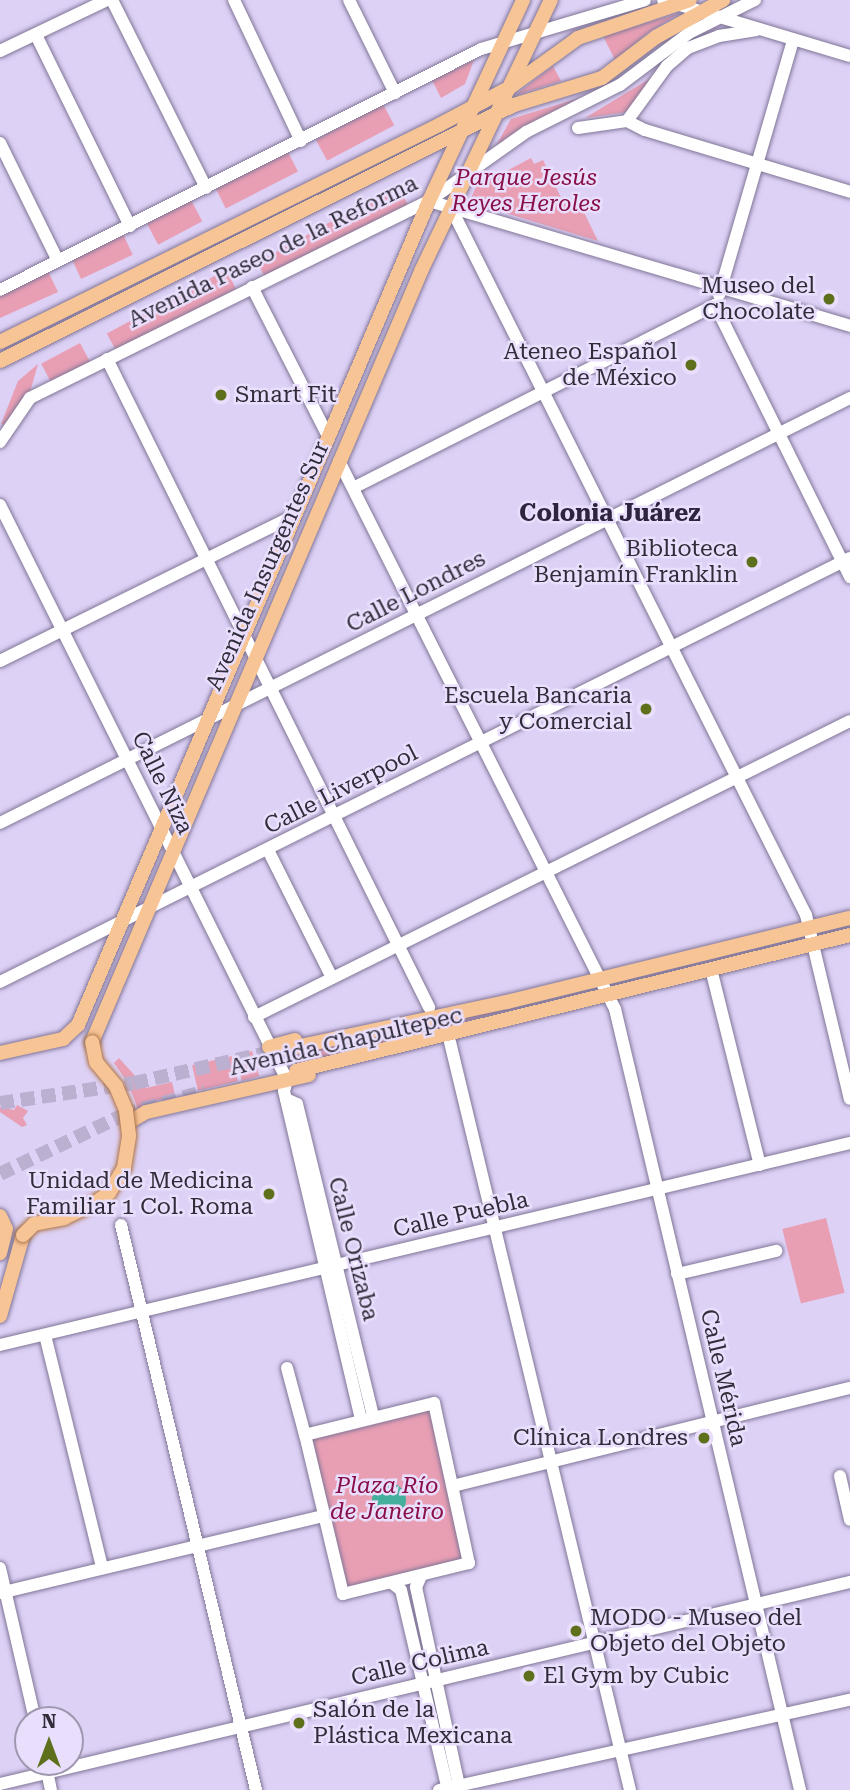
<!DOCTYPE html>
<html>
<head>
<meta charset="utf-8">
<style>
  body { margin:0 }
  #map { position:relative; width:850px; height:1790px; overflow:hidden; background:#ddd1f6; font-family:"Roboto Serif",serif }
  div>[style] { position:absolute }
  .green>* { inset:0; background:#e89fb4; transform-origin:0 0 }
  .water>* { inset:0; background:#44af9d }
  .round { border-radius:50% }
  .major-tunnel>* { height:14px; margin-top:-7px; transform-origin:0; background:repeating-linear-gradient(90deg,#bbb0d0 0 14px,transparent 0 21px) }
  .roads { filter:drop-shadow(0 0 2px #817697) drop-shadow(0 0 2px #817697) }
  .minor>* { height:12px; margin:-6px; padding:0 6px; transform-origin:6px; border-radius:6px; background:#fff }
  .major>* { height:14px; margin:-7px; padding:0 7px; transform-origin:7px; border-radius:7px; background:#f7c496 }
  .bridges { filter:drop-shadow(0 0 2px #ae7548) drop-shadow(0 0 2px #ae7548) }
  .major-bridge>* { height:14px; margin:-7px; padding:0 7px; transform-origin:7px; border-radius:7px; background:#f7c496 }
  .dots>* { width:19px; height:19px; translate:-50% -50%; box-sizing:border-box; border:4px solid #e9dffd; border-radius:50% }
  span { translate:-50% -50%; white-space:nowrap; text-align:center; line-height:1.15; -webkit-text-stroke:5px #e9dffd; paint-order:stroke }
  .park-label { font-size:23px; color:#880f47; font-style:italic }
  .street-label { font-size:23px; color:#312c3a }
  .poi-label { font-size:23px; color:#312c3a }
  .right { translate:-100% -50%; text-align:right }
  .left { translate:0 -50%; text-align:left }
  .neighbourhood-label { font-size:24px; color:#2e2440; font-weight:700 }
  .north { position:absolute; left:14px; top:1706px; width:70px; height:70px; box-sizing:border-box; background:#e9dffd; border:2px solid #9f97af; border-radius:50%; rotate:0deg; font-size:19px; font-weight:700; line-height:28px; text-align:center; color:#312c3a }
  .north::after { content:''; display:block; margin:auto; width:24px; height:32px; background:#5f701d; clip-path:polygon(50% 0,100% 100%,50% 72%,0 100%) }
</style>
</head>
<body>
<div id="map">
  <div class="green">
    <div style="clip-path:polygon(680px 13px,649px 32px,615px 60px,603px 36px)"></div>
    <div style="clip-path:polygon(474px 60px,465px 84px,441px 98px,432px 80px)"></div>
    <div style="clip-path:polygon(553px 66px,561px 81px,517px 95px,518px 93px)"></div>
    <div style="clip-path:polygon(654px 76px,627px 112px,585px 118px)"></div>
    <div style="clip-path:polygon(579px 98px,543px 117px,492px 153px,511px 119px)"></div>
    <div style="left:383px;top:104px;width:24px;height:76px;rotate:62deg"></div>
    <div style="left:288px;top:152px;width:22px;height:81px;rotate:63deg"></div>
    <div style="clip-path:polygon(531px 158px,534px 164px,543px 160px,564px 204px,577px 198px,598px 241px,469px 202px,476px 187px)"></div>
    <div style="left:397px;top:185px;width:23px;height:160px;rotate:61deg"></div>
    <div style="left:191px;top:200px;width:24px;height:50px;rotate:62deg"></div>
    <div style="left:123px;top:234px;width:23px;height:57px;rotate:65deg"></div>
    <div style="left:226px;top:270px;width:21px;height:135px;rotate:62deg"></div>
    <div style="clip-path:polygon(48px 271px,58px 292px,0 318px,0 295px)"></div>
    <div style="left:80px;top:343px;width:21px;height:44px;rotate:62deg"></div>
    <div style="clip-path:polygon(38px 364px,30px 392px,5px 426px,1px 424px,18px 381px)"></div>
    <div style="clip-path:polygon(590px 988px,296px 1066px,290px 1054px)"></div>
    <div style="left:252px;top:1051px;width:26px;height:18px;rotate:74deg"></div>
    <div style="left:232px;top:1056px;width:26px;height:41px;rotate:77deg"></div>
    <div style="clip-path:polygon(119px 1058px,146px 1088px,172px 1082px,176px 1100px,172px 1097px,153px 1101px,139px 1112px,128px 1083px,114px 1063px)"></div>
    <div style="clip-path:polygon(17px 1105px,28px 1111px,23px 1118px,27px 1125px,22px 1127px,0 1112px,0 1107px,14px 1110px)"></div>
    <div style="left:826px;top:1218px;width:77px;height:45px;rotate:76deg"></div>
    <div style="left:431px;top:1409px;width:156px;height:127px;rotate:77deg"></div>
  </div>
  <div class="water">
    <div class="round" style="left:372px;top:1483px;width:34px;height:34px"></div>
  </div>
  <div class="major-tunnel">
    <div style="left:0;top:1103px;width:135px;rotate:-8.5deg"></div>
    <div style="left:134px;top:1083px;width:155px;rotate:-12.7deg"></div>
    <div style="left:0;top:1174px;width:136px;rotate:-25.6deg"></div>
    <div style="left:123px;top:1115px;width:85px;rotate:-16.3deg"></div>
  </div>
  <div class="roads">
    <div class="minor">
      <div style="left:112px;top:0;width:210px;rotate:63.4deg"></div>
      <div style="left:234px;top:0;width:156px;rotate:64.6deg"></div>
      <div style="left:349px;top:0;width:104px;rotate:63.7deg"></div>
      <div style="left:663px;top:0;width:195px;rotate:16.7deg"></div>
      <div style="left:36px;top:35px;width:213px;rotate:63.8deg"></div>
      <div style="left:0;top:51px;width:119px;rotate:-25.5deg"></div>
      <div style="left:627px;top:121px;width:20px;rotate:27deg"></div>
      <div style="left:645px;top:130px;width:214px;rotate:16.8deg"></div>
      <div style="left:578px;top:128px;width:49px;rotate:-8.1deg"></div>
      <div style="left:627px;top:121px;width:68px;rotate:-54deg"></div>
      <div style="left:667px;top:66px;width:28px;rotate:-41deg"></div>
      <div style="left:688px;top:48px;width:33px;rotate:-21deg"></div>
      <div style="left:719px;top:36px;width:38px;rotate:-9deg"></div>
      <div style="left:0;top:143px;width:131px;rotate:63.8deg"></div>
      <div style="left:429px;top:201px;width:439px;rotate:16.5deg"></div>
      <div style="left:451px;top:208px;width:791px;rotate:63.34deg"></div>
      <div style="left:806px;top:915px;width:189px;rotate:76.6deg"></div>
      <div style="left:252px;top:287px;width:167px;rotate:63deg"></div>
      <div style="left:0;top:290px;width:538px;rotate:-26.61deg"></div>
      <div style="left:481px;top:49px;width:171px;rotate:-16.6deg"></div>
      <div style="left:719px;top:295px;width:266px;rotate:-73.8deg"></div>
      <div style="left:715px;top:305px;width:304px;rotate:63.6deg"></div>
      <div style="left:107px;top:359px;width:724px;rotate:63.58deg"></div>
      <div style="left:0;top:442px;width:53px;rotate:-55.7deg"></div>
      <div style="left:30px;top:398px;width:445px;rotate:-26.3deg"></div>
      <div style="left:429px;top:201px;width:119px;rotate:-35.4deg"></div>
      <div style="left:526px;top:132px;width:105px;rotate:-26.6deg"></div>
      <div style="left:620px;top:85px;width:86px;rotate:-37deg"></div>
      <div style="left:689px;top:33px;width:74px;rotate:-26.6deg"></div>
      <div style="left:339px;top:461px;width:614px;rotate:63.27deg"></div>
      <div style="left:615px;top:1009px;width:803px;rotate:76.67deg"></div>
      <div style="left:353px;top:488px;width:406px;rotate:-26.8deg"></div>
      <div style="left:0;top:505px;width:643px;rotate:63.47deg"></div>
      <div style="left:287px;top:1080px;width:11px;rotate:105deg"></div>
      <div style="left:284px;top:1091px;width:337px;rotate:76.8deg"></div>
      <div style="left:0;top:661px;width:327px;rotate:-26.3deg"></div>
      <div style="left:0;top:823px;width:950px;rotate:-26.57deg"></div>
      <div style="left:268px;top:850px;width:143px;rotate:63.4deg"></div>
      <div style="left:711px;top:969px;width:202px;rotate:76deg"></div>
      <div style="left:0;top:982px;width:950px;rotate:-26.51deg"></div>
      <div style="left:254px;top:1017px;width:665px;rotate:-26.41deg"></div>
      <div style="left:450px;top:1042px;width:769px;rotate:76.47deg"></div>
      <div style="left:286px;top:1099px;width:12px;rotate:24deg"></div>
      <div style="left:297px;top:1104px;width:321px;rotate:76.3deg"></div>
      <div style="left:121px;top:1225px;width:581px;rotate:76.56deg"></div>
      <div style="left:677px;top:1274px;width:102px;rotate:-13.1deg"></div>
      <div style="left:45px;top:1335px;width:239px;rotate:76.2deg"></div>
      <div style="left:0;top:1345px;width:874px;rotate:-13.37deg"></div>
      <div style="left:287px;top:1368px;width:69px;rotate:75deg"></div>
      <div style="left:434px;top:1403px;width:164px;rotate:77.7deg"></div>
      <div style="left:469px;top:1563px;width:130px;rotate:166.2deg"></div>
      <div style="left:343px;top:1594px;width:163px;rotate:-103.4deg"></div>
      <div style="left:305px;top:1435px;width:133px;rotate:-13.9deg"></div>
      <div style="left:840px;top:1476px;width:45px;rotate:77.2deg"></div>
      <div style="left:453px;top:1486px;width:409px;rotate:-13.9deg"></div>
      <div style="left:0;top:1568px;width:156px;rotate:77deg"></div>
      <div style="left:421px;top:1576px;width:12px;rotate:114deg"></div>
      <div style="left:416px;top:1587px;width:208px;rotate:77.8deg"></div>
      <div style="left:392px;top:1583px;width:11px;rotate:38deg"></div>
      <div style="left:401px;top:1590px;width:205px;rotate:76.8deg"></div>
      <div style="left:0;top:1593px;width:331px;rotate:-13.4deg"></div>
      <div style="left:45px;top:1762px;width:29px;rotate:78deg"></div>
      <div style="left:0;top:1784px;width:874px;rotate:-13.37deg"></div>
      <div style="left:439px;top:1790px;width:421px;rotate:-12.4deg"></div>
    </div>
    <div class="major">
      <div style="left:0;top:342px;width:490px;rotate:-26.3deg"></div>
      <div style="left:439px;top:125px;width:79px;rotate:-27.9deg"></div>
      <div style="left:509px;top:88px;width:85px;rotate:-35.9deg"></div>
      <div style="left:578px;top:38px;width:118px;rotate:-18.7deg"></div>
      <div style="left:0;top:361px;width:574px;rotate:-26.48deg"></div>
      <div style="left:514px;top:105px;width:92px;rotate:-17.1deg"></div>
      <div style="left:602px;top:78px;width:68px;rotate:-37.2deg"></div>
      <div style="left:656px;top:37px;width:77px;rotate:-28.9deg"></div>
      <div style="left:92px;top:1042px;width:840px;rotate:-66.88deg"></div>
      <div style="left:422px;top:269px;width:298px;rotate:-64.4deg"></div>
      <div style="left:269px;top:1047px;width:27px;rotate:-15deg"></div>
      <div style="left:287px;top:1049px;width:225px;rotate:-12.1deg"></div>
      <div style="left:507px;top:1002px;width:353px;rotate:-13.8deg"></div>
      <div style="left:0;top:1053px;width:65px;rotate:-12.5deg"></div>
      <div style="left:63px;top:1039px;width:21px;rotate:-43deg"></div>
      <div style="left:78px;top:1025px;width:896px;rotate:-66.93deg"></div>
      <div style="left:429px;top:201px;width:222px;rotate:-64.9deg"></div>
      <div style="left:296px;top:1071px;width:570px;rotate:-13.79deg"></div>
      <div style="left:129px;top:1122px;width:20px;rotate:-30deg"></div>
      <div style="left:146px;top:1112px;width:167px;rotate:-12.8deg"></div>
      <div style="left:0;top:1216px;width:14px;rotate:65deg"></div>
      <div style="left:6px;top:1229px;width:25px;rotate:104deg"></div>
      <div style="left:0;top:1316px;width:84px;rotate:-74.1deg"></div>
    </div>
  </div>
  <div class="bridges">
    <div class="major-bridge">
      <div style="left:23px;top:1235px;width:16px;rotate:-45deg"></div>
      <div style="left:34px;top:1224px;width:31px;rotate:-11deg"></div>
      <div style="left:64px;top:1218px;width:34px;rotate:-26deg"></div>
      <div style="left:95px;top:1203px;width:17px;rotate:-36deg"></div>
      <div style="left:109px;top:1193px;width:29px;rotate:-59deg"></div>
      <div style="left:124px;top:1168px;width:33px;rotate:-81deg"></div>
      <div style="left:129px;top:1135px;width:25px;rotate:-97deg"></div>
      <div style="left:126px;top:1110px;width:26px;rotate:-113deg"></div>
      <div style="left:116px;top:1086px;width:31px;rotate:-130deg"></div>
      <div style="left:96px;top:1062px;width:20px;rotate:-101deg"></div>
    </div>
  </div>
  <div class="dots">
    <div style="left:829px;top:299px;background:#5f701d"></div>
    <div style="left:691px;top:365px;background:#5f701d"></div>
    <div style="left:221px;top:395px;background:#5f701d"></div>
    <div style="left:752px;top:562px;background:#5f701d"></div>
    <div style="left:646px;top:709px;background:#5f701d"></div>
    <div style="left:269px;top:1194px;background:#5f701d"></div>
    <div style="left:704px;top:1438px;background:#5f701d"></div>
    <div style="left:576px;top:1631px;background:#5f701d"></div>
    <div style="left:529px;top:1676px;background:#5f701d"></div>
    <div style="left:299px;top:1723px;background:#5f701d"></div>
  </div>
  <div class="park-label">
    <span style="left:526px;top:191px">Parque Jesús<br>Reyes Heroles</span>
    <span style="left:387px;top:1499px">Plaza Río<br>de Janeiro</span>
  </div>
  <div class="street-label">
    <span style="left:273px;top:252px;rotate:-26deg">Avenida Paseo de la Reforma</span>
    <span style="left:268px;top:566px;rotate:-66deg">Avenida Insurgentes Sur</span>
    <span style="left:416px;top:592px;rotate:-27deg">Calle Londres</span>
    <span style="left:162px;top:783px;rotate:64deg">Calle Niza</span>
    <span style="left:341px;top:790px;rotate:-27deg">Calle Liverpool</span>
    <span style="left:346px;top:1042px;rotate:-13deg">Avenida Chapultepec</span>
    <span style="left:461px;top:1215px;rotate:-13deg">Calle Puebla</span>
    <span style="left:353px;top:1249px;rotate:76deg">Calle Orizaba</span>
    <span style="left:723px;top:1378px;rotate:77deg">Calle Mérida</span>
    <span style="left:420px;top:1663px;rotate:-13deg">Calle Colima</span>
  </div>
  <div class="poi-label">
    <span class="right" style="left:815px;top:299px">Museo del<br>Chocolate</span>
    <span class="right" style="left:677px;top:365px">Ateneo Español<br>de México</span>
    <span class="left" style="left:235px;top:395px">Smart Fit</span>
    <span class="right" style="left:738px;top:562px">Biblioteca<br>Benjamín Franklin</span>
    <span class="right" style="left:632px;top:709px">Escuela Bancaria<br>y Comercial</span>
    <span class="right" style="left:253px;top:1194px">Unidad de Medicina<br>Familiar 1 Col. Roma</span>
    <span class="right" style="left:688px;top:1438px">Clínica Londres</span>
    <span class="left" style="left:590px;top:1631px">MODO - Museo del<br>Objeto del Objeto</span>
    <span class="left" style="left:543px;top:1676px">El Gym by Cubic</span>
    <span class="left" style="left:313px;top:1723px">Salón de la<br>Plástica Mexicana</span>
  </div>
  <div class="neighbourhood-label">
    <span style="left:610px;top:514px">Colonia Juárez</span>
  </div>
  <div class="north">N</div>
</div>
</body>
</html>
